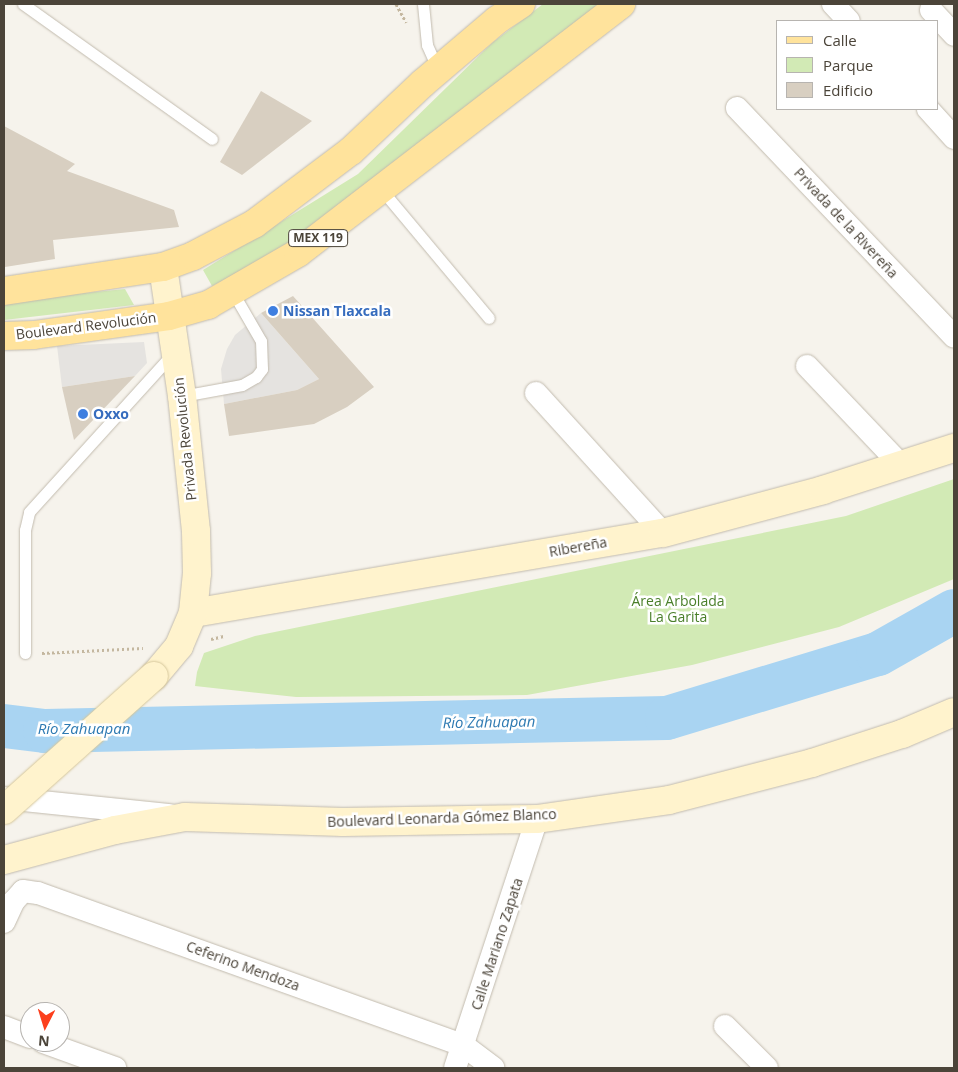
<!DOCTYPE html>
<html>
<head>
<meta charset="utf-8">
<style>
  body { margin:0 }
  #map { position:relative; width:958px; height:1072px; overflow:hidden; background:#f6f3ec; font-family:"Open Sans",sans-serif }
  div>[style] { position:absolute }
  .green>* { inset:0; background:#d2eab5 }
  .parking>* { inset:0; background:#e5e3e0 }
  .river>* { height:44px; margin:-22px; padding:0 22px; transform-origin:22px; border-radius:22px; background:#a9d4f2 }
  .building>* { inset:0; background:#d8cfc1 }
  .path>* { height:3px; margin-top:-1.5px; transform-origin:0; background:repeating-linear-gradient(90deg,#c4b79f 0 2.5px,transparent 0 5px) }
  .roads { filter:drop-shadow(0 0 1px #c2bbae) drop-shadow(0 0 1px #c2bbae) }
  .lane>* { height:11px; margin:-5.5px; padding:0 5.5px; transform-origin:5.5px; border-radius:5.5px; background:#fff }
  .street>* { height:22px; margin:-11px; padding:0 11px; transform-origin:11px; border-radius:11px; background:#fff }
  .secondary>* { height:28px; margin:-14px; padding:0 14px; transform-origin:14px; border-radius:14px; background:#fff3cd }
  .primary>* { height:28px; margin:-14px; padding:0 14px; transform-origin:14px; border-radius:14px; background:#ffe39c }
  .bridges { filter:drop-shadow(0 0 1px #d6c79b) drop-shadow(0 0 1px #d6c79b) }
  .secondary-bridge>* { height:28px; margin:-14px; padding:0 14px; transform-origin:14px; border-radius:14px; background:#fff3cd }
  .dots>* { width:14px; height:14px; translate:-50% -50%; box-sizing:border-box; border:2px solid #fff; border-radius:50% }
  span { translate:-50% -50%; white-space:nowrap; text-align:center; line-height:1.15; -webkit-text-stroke:5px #fff; paint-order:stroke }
  .shield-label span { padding:1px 4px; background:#fff; border:1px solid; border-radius:4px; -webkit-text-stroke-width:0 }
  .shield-label { font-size:12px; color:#4b4439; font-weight:700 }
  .street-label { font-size:14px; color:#4b4439 }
  .shop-label { font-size:14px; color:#366cbe; font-weight:700 }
  .left { translate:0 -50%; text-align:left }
  .park-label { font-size:14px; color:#4a7f2a }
  .water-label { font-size:15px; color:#2e7ab2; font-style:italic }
  .frame { position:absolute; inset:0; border:5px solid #4b4439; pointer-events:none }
  .legend { position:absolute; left:776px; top:20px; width:162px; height:90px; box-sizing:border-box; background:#fff; border:1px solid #b7b4b0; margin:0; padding:6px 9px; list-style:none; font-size:15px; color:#4b4439 }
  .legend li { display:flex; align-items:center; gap:10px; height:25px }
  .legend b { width:25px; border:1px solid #b7b4b0 }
  .north { position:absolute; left:20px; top:1002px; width:50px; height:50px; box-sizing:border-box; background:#fff; border:1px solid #b7b4b0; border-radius:50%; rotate:185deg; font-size:14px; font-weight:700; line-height:20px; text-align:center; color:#4b4439 }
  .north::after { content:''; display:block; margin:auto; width:18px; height:22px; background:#fc3f1d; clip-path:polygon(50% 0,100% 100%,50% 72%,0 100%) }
</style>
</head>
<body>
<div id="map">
  <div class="green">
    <div style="clip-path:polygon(543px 4px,608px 4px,294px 246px,212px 286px,203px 270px,358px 174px,492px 43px)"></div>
    <div style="clip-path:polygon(125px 289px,134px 305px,4px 320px,4px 301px)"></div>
    <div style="clip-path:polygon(954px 479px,954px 579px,839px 627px,692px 665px,527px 695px,296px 697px,195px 686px,197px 672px,204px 653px,255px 636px,846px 516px)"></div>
  </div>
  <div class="parking">
    <div style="clip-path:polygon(261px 313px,319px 379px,297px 390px,224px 404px,221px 369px,227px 349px,235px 335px)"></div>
    <div style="clip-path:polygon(144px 342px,147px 363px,135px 376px,62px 387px,57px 346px)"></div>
  </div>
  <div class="river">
    <div style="left:4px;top:726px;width:41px;rotate:7deg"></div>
    <div style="left:45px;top:731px;width:622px;rotate:-1.2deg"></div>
    <div style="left:667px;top:718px;width:220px;rotate:-16.9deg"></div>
    <div style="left:878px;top:654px;width:87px;rotate:-29.5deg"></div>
  </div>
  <div class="building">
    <div style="clip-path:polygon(261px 91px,312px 121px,242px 175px,220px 162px)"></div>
    <div style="clip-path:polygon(4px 126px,75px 164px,67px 171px,174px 210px,179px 227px,53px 240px,55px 259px,5px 267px)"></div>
    <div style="clip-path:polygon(293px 296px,374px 387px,347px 407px,314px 424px,229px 436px,224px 404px,297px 390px,319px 379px,261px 313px)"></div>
    <div style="clip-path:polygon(135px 376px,74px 440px,62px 387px)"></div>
  </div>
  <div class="path">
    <div style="left:396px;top:4px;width:21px;rotate:61deg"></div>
    <div style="left:211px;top:639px;width:13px;rotate:-13deg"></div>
    <div style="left:42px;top:653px;width:101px;rotate:-2.8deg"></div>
  </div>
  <div class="roads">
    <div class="lane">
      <div style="left:23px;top:4px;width:232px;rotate:35.5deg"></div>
      <div style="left:423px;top:4px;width:41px;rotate:84.4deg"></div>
      <div style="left:427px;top:45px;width:27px;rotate:66deg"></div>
      <div style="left:381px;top:189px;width:168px;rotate:50.1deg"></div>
      <div style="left:182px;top:396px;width:61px;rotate:-10.4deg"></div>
      <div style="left:242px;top:385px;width:16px;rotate:-30deg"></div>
      <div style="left:256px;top:377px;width:10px;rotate:-53deg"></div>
      <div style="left:262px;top:369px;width:28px;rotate:-92deg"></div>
      <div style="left:261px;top:341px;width:58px;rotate:-120.1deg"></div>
      <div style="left:25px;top:653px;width:123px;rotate:-90deg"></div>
      <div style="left:25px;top:530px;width:18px;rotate:-77deg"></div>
      <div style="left:29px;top:512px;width:215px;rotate:-47.8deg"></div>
    </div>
    <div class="street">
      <div style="left:833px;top:4px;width:23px;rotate:47deg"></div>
      <div style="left:931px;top:10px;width:34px;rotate:47deg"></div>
      <div style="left:737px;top:108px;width:315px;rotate:46.5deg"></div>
      <div style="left:928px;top:109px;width:39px;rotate:48deg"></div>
      <div style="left:807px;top:366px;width:137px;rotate:46.5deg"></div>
      <div style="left:536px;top:393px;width:189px;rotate:47.8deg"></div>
      <div style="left:4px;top:798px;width:166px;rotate:5.9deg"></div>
      <div style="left:4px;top:922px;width:23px;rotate:-65deg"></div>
      <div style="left:14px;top:901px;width:13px;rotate:-48deg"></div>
      <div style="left:23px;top:891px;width:15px;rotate:8deg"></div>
      <div style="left:38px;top:893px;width:451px;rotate:19.7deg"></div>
      <div style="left:463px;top:1045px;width:38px;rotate:37deg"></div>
      <div style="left:725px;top:1026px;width:59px;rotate:45deg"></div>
      <div style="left:4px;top:1027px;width:28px;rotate:21deg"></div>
      <div style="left:43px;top:1042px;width:77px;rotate:19.9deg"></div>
      <div style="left:455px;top:1068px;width:262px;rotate:-71.8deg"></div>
    </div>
    <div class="secondary">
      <div style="left:193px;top:613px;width:477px;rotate:-9.7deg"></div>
      <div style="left:663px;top:533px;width:166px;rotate:-15deg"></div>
      <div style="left:823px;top:490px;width:138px;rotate:-17.8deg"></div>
      <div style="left:154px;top:676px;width:39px;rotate:-50deg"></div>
      <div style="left:179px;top:646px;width:36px;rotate:-67deg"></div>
      <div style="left:193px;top:613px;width:40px;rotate:-84.3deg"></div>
      <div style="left:197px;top:573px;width:42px;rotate:-91.4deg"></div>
      <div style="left:196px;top:531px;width:136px;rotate:-95.9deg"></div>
      <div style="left:182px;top:396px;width:130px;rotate:-98.4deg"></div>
      <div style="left:4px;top:860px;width:115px;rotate:-15.1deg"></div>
      <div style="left:115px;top:830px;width:71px;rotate:-10.5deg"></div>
      <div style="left:185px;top:817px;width:158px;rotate:1.8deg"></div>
      <div style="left:343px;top:822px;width:194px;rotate:-0.9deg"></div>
      <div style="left:537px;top:819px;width:133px;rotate:-8.2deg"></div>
      <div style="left:669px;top:800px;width:148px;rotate:-14.5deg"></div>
      <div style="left:812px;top:763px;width:95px;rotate:-17.9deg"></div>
      <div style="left:902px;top:734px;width:56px;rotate:-22.9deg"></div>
    </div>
    <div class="primary">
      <div style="left:4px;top:291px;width:161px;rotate:-8.6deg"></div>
      <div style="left:163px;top:267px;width:32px;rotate:-20deg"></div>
      <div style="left:193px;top:256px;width:69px;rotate:-27.7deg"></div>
      <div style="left:254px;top:224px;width:121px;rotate:-37deg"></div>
      <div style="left:351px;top:151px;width:99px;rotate:-43.4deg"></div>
      <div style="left:423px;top:83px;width:97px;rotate:-40.4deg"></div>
      <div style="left:497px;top:20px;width:29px;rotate:-34deg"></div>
      <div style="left:4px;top:336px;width:30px;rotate:-2deg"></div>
      <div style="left:34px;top:335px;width:136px;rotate:-8deg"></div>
      <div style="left:169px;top:316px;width:41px;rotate:-15.8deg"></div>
      <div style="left:208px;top:305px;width:104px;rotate:-30deg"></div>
      <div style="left:298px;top:253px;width:408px;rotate:-37.6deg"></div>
    </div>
  </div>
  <div class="bridges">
    <div class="secondary-bridge">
      <div style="left:4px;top:810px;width:201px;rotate:-41.8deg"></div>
    </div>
  </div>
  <div class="dots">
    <div style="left:273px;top:311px;background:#3f7fe0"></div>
    <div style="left:83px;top:414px;background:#3f7fe0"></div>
  </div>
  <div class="shield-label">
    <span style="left:318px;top:238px">MEX 119</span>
  </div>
  <div class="street-label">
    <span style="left:846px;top:223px;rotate:47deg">Privada de la Rivereña</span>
    <span style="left:86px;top:326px;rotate:-7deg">Boulevard Revolución</span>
    <span style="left:185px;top:439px;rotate:-96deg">Privada Revolución</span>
    <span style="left:578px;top:547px;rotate:-10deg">Ribereña</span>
    <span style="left:442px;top:818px;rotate:-2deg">Boulevard Leonarda Gómez Blanco</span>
    <span style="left:497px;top:944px;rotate:-72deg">Calle Mariano Zapata</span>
    <span style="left:243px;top:966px;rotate:20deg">Ceferino Mendoza</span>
  </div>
  <div class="shop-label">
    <span class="left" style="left:283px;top:311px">Nissan Tlaxcala</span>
    <span class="left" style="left:93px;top:414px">Oxxo</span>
  </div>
  <div class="park-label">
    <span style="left:678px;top:609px">Área Arbolada<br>La Garita</span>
  </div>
  <div class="water-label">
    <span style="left:489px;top:722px;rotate:-1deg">Río Zahuapan</span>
    <span style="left:84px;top:729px">Río Zahuapan</span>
  </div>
  <div class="frame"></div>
  <ul class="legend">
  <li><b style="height:6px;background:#ffe39c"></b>Calle</li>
  <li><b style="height:14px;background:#d2eab5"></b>Parque</li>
  <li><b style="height:14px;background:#d8cfc1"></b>Edificio</li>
  </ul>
  <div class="north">N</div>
</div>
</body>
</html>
